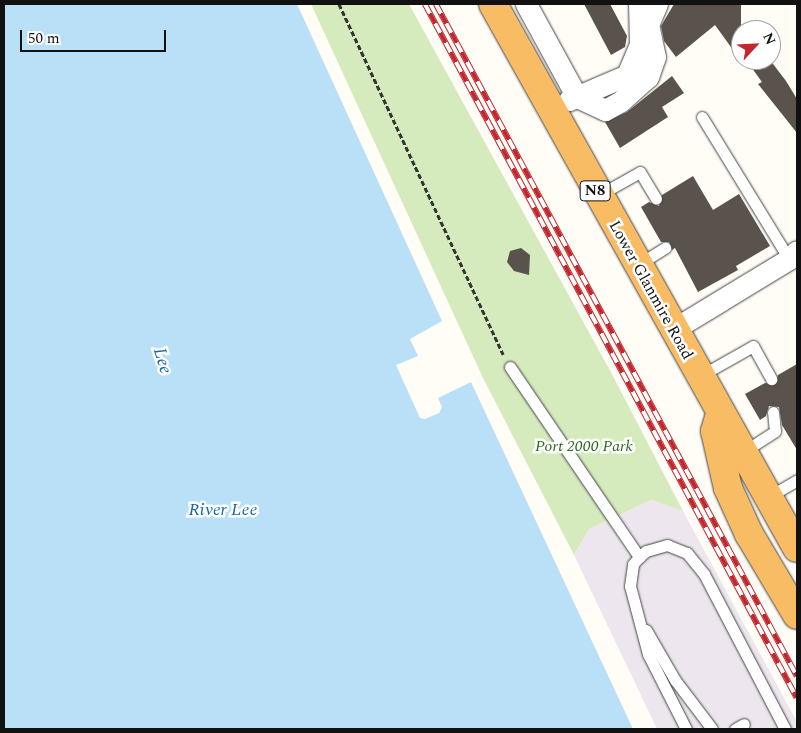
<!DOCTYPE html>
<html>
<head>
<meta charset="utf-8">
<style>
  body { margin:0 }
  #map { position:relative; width:801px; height:733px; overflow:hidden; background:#fffdf5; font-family:Spectral,serif }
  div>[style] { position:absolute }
  .industrial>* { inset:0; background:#eee6ef }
  .green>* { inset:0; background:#d5ebbd }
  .water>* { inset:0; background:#b9e0f7 }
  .building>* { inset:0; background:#5a524d }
  .path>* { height:3px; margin-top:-1.5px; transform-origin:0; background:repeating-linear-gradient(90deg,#333 0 5px,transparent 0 7.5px) }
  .roads { filter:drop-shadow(0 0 1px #444) drop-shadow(0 0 1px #444) }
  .service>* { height:11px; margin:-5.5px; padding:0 5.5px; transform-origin:5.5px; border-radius:5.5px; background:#fff }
  .minor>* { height:21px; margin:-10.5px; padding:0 10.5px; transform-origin:10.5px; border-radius:10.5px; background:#fff }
  .trunk>* { height:28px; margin:-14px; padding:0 14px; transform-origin:14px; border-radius:14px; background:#f7bc64 }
  .rail>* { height:5.5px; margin-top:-2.75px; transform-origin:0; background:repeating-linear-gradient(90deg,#fff 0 11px,#c4262e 0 22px); box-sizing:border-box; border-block:1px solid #c4262e }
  span { translate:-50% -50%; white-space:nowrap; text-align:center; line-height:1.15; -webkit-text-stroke:5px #fff; paint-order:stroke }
  .shield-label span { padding:1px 4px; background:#fff; border:1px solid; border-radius:4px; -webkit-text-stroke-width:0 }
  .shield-label { font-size:15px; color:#111; font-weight:700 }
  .street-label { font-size:16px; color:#111 }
  .park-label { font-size:16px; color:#2f6b1f; font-style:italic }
  .water-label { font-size:18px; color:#1768a6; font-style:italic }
  .frame { position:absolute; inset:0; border:5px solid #111; pointer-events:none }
  .north { position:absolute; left:731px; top:20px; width:50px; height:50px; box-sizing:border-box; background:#fff; border:1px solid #a0a0a0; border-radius:50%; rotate:65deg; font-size:14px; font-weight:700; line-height:20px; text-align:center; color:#111 }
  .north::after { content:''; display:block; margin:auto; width:18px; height:22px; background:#c4262e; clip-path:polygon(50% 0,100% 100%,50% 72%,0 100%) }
  .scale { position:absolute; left:20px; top:30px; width:146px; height:22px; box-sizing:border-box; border:2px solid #111; border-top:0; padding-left:6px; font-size:15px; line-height:18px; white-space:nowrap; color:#111; -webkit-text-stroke:4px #fff; paint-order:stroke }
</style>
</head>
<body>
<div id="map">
  <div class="industrial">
    <div style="clip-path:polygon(651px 500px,683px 511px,797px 722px,797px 729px,657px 729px,574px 555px,589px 529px)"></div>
  </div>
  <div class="green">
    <div style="clip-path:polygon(311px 4px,409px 4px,613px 376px,683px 511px,651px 500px,589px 529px,574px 555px,483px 378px)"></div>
  </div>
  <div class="water">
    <div style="clip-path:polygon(4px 4px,297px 4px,442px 321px,410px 339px,418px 356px,396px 365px,420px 418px,425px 419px,439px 413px,442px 407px,438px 398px,471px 382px,633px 729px,4px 729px)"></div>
  </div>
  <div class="building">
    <div style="clip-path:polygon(584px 4px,610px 4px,627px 36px,625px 47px,611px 55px)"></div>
    <div style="clip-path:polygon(674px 4px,741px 4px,741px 61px,715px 25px,676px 57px,664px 41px,661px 26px)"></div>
    <div style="clip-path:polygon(746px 60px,770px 60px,786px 81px,797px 99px,797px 133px,758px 84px,762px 82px)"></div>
    <div style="clip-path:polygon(672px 76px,684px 93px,662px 107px,668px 117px,620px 148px,605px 122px,627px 112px)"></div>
    <div style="clip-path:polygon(693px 176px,713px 210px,739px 194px,770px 246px,736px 266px,738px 270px,698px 292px,675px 248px,672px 250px,669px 242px,661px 242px,641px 207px,649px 202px,659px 206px,662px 195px)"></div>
    <div style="clip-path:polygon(521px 248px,530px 255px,529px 275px,514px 271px,507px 262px,510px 251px)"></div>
    <div style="clip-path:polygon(797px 364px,797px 450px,782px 425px,779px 407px,769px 406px,766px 416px,760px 420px,745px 394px,765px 383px,775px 385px,778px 375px)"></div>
  </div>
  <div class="path">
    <div style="left:339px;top:4px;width:387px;rotate:64.9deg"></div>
  </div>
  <div class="roads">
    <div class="service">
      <div style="left:702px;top:117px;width:167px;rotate:58.5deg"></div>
      <div style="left:599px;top:195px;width:47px;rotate:-29.3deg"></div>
      <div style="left:640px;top:172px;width:31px;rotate:59deg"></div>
      <div style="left:639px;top:264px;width:31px;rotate:-32deg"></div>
      <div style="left:510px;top:367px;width:230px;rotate:55.8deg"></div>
      <div style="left:700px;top:376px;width:61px;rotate:-29.5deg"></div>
      <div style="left:753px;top:346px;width:38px;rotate:61deg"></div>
      <div style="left:743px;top:452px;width:38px;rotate:-33deg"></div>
      <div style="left:775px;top:431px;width:19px;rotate:-96deg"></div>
      <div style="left:768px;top:497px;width:34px;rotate:-30deg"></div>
      <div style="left:646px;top:630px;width:58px;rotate:59.9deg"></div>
      <div style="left:675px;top:680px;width:61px;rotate:52.9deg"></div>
      <div style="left:686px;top:729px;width:84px;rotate:-116.9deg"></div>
      <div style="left:648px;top:654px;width:70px;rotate:-104.8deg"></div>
      <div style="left:630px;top:586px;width:22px;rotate:-82deg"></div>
      <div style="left:633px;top:564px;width:9px;rotate:-49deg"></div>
      <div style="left:639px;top:557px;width:9px;rotate:-41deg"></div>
      <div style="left:646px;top:551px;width:22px;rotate:-16deg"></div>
      <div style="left:667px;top:545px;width:22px;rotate:22deg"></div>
      <div style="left:687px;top:553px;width:27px;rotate:51deg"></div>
      <div style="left:704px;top:574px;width:175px;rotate:62.4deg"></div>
      <div style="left:735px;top:729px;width:10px;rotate:-29deg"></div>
    </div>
    <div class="minor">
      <div style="left:526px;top:4px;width:106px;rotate:61.3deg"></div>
      <div style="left:577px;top:97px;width:31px;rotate:25deg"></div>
      <div style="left:605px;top:110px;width:18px;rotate:-29deg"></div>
      <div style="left:621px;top:101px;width:36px;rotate:-42deg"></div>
      <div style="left:648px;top:77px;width:21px;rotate:-71deg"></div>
      <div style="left:655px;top:57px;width:33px;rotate:-102deg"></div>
      <div style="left:648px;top:25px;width:23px;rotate:-67deg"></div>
      <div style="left:569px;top:100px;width:63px;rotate:-23.3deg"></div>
      <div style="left:627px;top:75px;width:34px;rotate:-67deg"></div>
      <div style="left:640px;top:44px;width:40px;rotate:-91.4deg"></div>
      <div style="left:674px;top:329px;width:135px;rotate:-31.3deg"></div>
      <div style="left:789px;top:259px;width:11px;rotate:-45deg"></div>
    </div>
    <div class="trunk">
      <div style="left:493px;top:4px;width:623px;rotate:60.8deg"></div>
      <div style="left:720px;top:414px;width:18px;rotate:106deg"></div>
      <div style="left:715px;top:431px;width:58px;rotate:77.2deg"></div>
      <div style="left:728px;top:488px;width:51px;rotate:65.5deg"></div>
      <div style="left:749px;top:534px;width:94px;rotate:59.3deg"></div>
    </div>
  </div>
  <div class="rail">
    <div style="left:425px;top:4px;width:787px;rotate:61.81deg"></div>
    <div style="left:436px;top:4px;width:763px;rotate:61.76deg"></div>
  </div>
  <div class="shield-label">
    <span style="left:595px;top:191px">N8</span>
  </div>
  <div class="street-label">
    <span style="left:651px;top:290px;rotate:61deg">Lower Glanmire Road</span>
  </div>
  <div class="park-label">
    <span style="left:584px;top:446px">Port 2000 Park</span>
  </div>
  <div class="water-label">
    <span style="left:162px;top:361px;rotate:73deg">Lee</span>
    <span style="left:223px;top:510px">River Lee</span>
  </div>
  <div class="frame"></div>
  <div class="north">N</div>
  <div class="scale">50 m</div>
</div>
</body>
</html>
